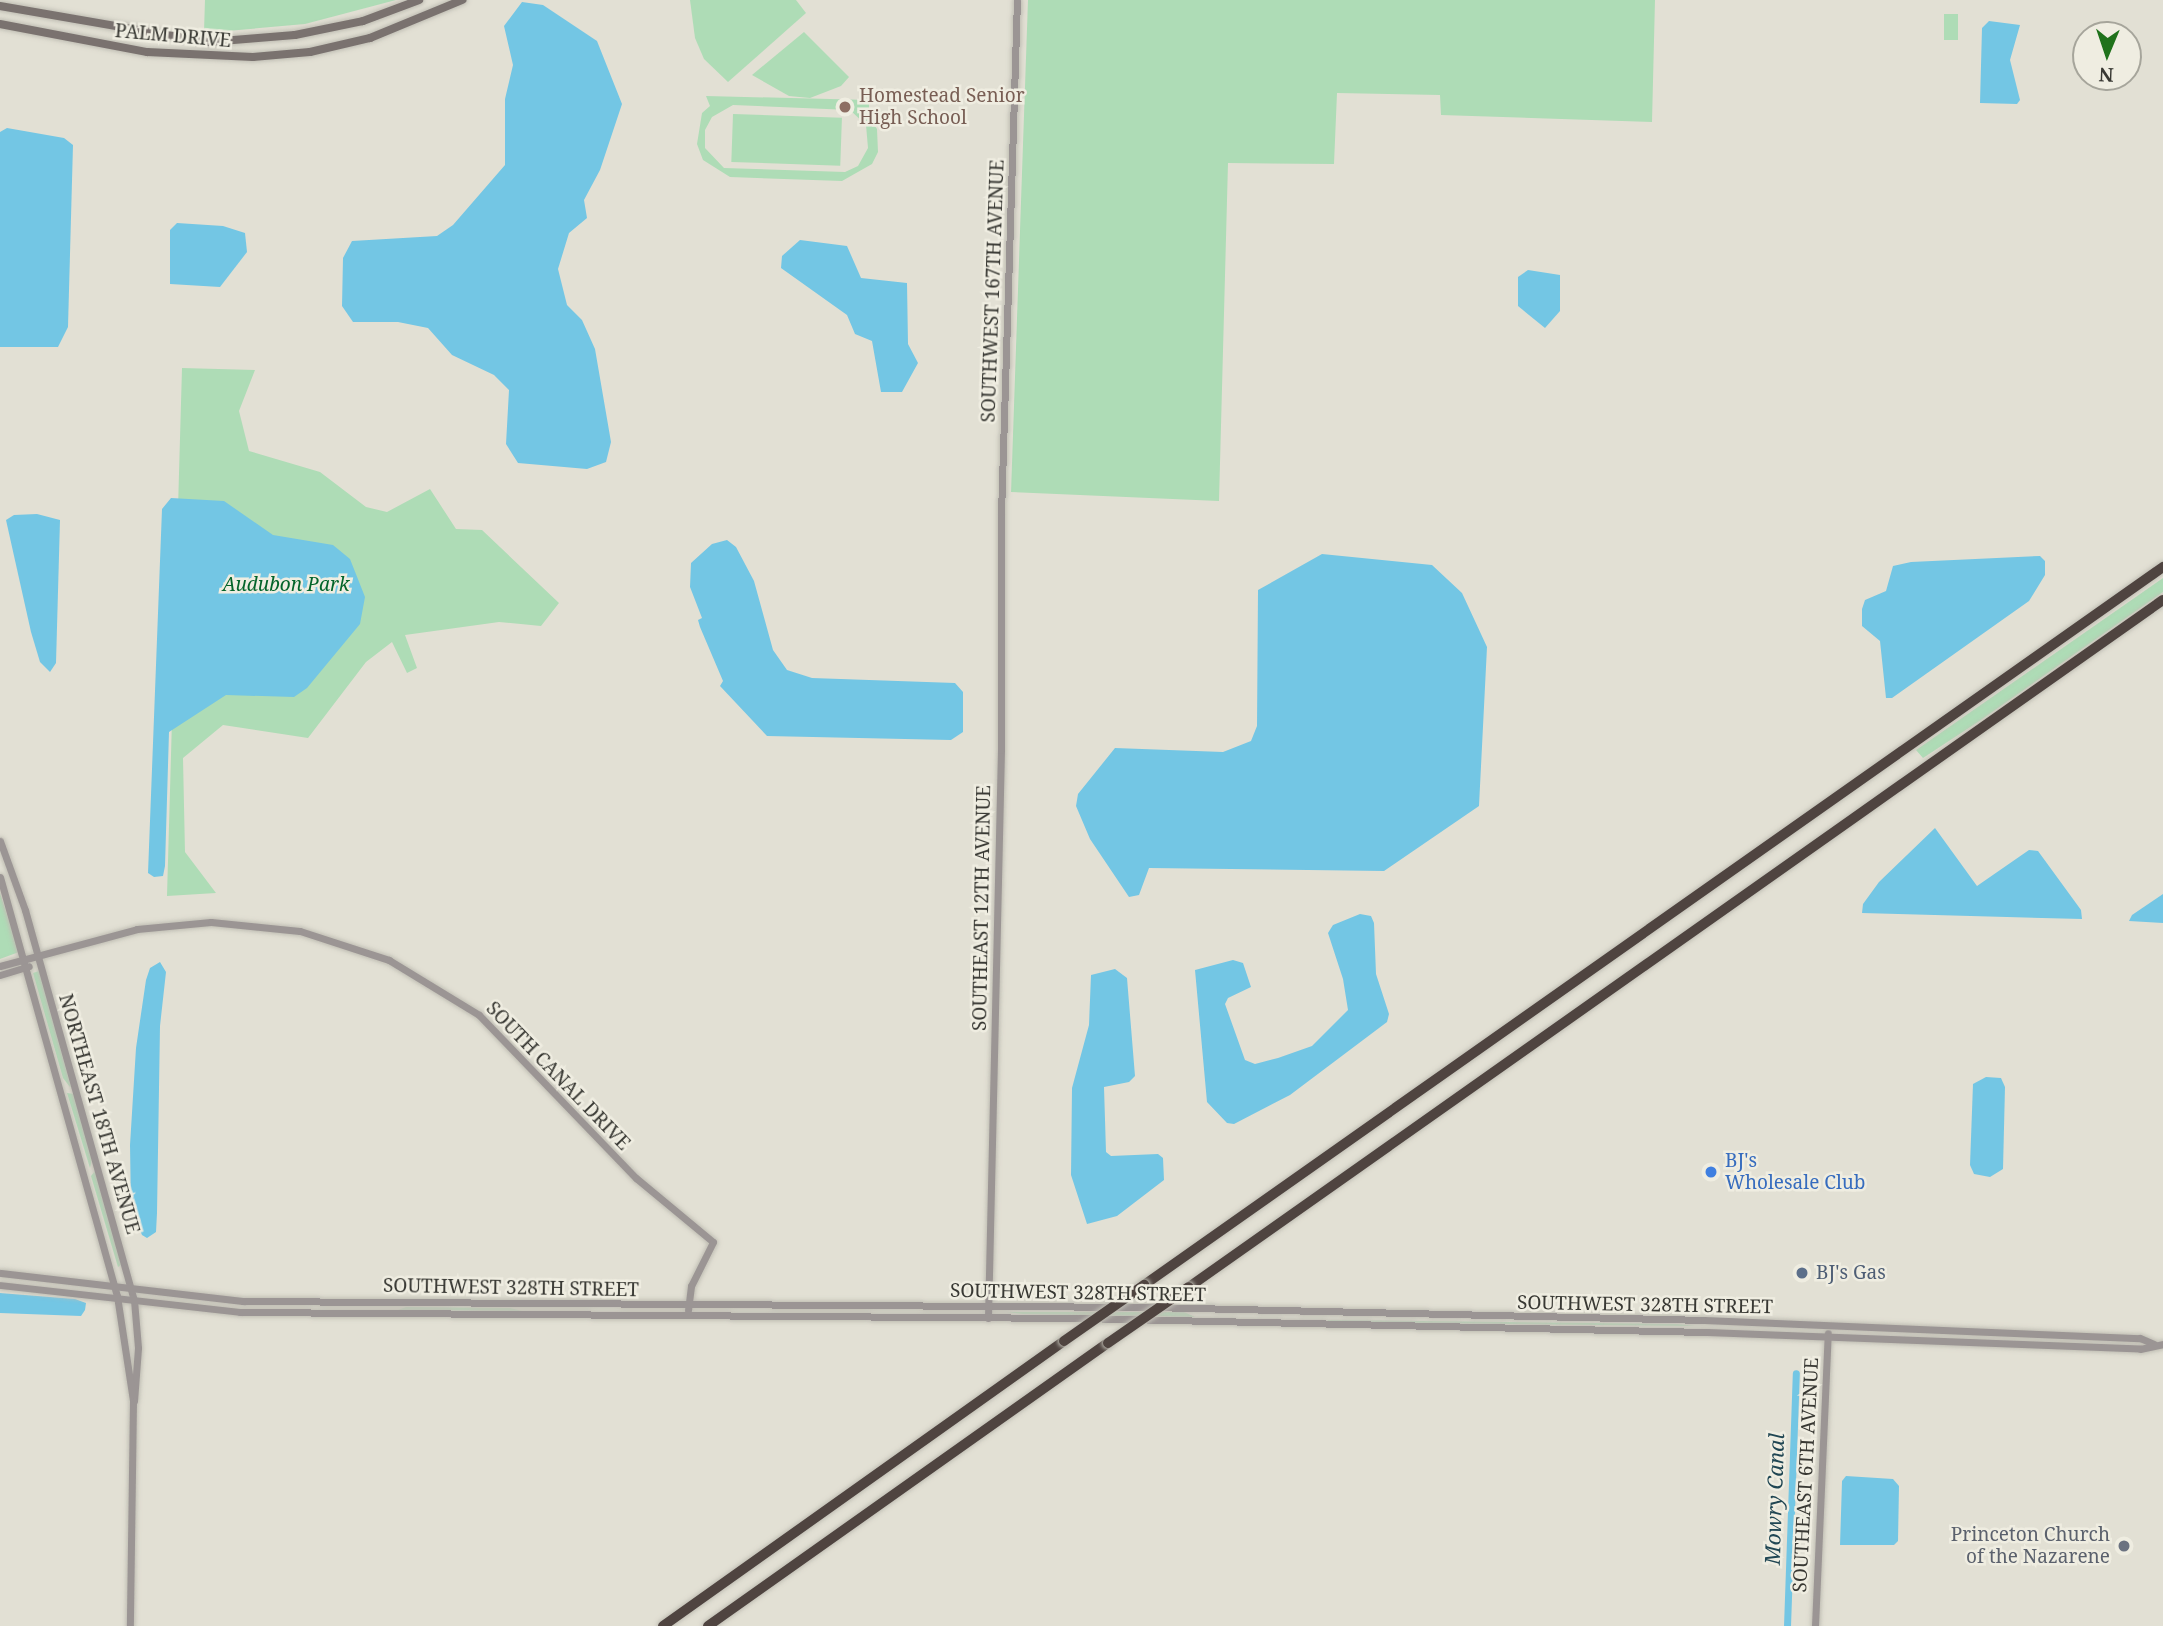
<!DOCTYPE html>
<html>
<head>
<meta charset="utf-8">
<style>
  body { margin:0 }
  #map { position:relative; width:2163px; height:1626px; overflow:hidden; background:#e2e0d4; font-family:"Noto Serif",serif }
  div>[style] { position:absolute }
  .green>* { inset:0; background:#aedcb6; transform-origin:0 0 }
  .water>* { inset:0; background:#73c6e4 }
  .canal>* { height:7px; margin:-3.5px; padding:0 3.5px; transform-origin:3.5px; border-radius:3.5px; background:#73c6e4 }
  .roads { filter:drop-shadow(0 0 2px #c0beb4) drop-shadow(0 0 2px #c0beb4) }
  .tertiary>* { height:7px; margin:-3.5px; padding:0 3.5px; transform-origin:3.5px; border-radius:3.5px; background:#9b9594 }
  .secondary>* { height:8px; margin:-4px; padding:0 4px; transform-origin:4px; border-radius:4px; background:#7a726f }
  .motorway>* { height:10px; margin:-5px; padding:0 5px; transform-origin:5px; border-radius:5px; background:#4f4440 }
  .bridges { filter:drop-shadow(0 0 2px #c0beb4) drop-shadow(0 0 2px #c0beb4) }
  .motorway-bridge>* { height:10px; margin:-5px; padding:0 5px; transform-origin:5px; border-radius:5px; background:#4f4440 }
  .dots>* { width:19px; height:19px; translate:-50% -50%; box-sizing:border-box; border:4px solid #efede1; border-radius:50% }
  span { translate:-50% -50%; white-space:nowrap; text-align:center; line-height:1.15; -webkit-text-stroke:5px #efede1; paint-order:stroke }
  .street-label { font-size:19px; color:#383833 }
  .education-label { font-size:19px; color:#785e54 }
  .left { translate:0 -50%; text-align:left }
  .park-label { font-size:19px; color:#03642a; font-style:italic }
  .shop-label { font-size:19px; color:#366cbe }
  .service-label { font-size:19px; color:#4e5e75 }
  .worship-label { font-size:19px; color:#5b616d }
  .right { translate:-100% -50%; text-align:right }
  .water-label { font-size:21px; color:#204653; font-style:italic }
  .north { position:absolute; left:2072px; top:21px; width:70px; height:70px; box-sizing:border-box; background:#efede1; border:2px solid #a6a59b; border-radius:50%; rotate:182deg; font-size:19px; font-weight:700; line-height:28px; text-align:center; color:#383833 }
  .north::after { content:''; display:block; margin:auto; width:24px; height:32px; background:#1f721b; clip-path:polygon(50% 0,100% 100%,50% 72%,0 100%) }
</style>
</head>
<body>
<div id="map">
  <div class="green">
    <div style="clip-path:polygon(205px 0,396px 0,305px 24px,227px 31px,204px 31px)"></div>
    <div style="clip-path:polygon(690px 0,796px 0,806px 13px,728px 82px,704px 59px,695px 38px)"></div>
    <div style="clip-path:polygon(1028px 0,1655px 0,1652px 122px,1441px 115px,1440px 95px,1337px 93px,1334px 164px,1228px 163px,1219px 501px,1011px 492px)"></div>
    <div style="left:1944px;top:14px;width:14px;height:26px"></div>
    <div style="clip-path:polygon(804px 32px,849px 77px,841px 86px,810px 98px,789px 96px,752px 75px)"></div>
    <div style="clip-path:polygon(evenodd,706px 96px,869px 100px,869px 109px,863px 109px,877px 129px,878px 152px,872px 164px,842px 181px,730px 177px,703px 160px,697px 144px,702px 113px,710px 106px,706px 96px,733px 105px,850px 110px,866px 125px,868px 148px,858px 166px,845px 172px,724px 168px,705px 148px,705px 130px,712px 117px,733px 105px)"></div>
    <div style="left:733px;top:114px;width:109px;height:48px;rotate:2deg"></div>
    <div style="clip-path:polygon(182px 368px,255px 370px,239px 411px,249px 451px,320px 472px,366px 507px,387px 512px,430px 489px,456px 529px,482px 530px,559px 603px,541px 626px,499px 622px,405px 635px,417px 668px,407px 673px,392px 642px,366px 662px,308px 738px,223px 725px,183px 758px,185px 852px,216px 893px,167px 896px)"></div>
    <div style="clip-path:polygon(2163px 578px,2163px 592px,1978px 722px,1923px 758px,1916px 750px)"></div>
    <div style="clip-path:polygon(0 893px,19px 952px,0 959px)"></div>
    <div style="clip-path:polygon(39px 971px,71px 1087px,70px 1087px,63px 1078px,33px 973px)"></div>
    <div style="clip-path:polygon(67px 1093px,74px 1094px,92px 1159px,90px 1168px)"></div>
    <div style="clip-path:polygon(95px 1171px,121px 1265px,118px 1267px,91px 1176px)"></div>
    <div style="clip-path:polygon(406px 1307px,510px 1308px,522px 1311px,398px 1310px)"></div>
    <div style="clip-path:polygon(1007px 1312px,1184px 1312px,1195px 1317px,1023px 1314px)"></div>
    <div style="clip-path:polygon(1328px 1320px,1677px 1324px,1695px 1326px,1328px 1322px)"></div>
  </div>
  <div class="water">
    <div style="clip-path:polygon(522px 2px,543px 5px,597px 41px,622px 104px,600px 170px,584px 200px,587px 218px,569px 233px,558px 269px,567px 305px,582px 320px,595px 349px,611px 442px,606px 462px,587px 469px,518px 463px,506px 444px,509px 390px,494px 375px,452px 355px,428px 328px,398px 322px,353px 322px,342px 306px,343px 258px,352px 241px,437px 236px,453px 225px,505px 165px,505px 99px,513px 65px,504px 26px)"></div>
    <div style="clip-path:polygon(1989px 21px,2020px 25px,2010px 60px,2020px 100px,2017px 104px,1980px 103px,1982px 28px)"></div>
    <div style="clip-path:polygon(7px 128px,64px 138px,73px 145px,68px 327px,58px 347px,0 347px,0 132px)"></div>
    <div style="clip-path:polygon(177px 223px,223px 226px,245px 233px,247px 252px,220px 287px,170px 284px,170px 230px)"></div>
    <div style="clip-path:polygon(800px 240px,847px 246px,861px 278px,907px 283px,908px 344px,918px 363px,902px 392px,881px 392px,872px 341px,855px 334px,847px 315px,781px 268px,782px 256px)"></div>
    <div style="clip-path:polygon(1528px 270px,1560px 275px,1560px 311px,1545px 328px,1518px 306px,1518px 277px)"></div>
    <div style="clip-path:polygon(171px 498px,224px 501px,273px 535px,333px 545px,350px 559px,365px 597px,360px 624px,307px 688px,294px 697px,226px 695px,169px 732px,165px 866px,163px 876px,154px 877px,148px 873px,162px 509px)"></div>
    <div style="clip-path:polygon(37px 514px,60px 520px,56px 663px,50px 672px,40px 662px,31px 632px,6px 520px,14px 515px)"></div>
    <div style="clip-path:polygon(727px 540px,736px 547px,754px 581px,773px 650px,787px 670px,812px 678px,955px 683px,963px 692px,963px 732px,951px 740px,767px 736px,720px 686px,723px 681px,700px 627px,698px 620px,702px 618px,690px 587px,691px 563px,712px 544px)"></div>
    <div style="clip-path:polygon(1322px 554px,1432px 565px,1462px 593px,1487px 647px,1479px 806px,1384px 871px,1149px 868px,1139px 895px,1129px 897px,1090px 839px,1076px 806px,1078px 794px,1115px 748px,1223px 752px,1251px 741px,1257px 726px,1258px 590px)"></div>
    <div style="clip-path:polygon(2040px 556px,2045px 561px,2045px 575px,2029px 601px,1892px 698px,1886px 698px,1880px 641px,1862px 626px,1862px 609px,1865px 600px,1886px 591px,1893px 566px,1911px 562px)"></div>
    <div style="clip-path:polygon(1935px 828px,1977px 886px,2029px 850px,2038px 851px,2081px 910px,2082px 919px,1862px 913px,1863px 904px,1879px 882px)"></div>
    <div style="clip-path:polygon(2163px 894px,2163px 923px,2129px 921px,2132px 915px)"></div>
    <div style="clip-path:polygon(1360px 914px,1371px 916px,1374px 923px,1376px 974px,1389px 1014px,1387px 1022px,1290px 1095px,1234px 1124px,1227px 1123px,1207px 1102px,1195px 970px,1233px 960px,1243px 963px,1251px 987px,1228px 998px,1225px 1004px,1245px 1060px,1255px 1064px,1278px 1058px,1312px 1046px,1348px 1010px,1343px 979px,1328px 933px,1333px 925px)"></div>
    <div style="clip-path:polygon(160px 962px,166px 972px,160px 1026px,157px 1213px,156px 1232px,147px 1238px,142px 1235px,131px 1208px,130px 1145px,136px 1048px,146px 980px,150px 968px)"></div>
    <div style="clip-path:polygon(1115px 969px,1127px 978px,1135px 1076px,1129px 1082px,1104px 1087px,1106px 1152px,1111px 1156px,1158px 1154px,1163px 1158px,1164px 1180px,1117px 1216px,1087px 1224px,1071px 1175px,1072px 1088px,1089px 1025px,1091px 975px)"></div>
    <div style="clip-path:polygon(1986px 1077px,2001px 1078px,2005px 1087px,2003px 1169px,1990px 1177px,1974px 1174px,1970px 1165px,1973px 1084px)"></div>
    <div style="clip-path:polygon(0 1293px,75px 1299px,86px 1303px,85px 1310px,81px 1316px,0 1313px)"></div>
    <div style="clip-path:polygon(1846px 1476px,1893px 1479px,1899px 1486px,1898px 1541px,1894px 1545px,1840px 1545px,1842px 1481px)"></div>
  </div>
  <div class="canal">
    <div style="left:1787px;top:1626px;width:253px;rotate:-88deg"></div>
  </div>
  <div class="roads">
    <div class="tertiary">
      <div style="left:0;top:841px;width:73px;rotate:70.1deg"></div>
      <div style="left:25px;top:910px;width:405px;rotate:74.4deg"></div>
      <div style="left:134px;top:1300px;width:48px;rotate:85.2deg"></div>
      <div style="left:138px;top:1348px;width:53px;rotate:94.3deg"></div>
      <div style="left:0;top:877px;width:435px;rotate:74.4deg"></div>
      <div style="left:117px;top:1296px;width:106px;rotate:81.3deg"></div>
      <div style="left:133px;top:1401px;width:225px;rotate:90.8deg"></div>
      <div style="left:0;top:966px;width:142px;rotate:-15.1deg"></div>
      <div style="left:137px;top:929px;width:74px;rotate:-5.4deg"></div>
      <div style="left:211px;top:922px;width:89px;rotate:5.8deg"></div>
      <div style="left:300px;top:931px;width:94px;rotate:18deg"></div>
      <div style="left:389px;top:960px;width:105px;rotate:31.4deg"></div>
      <div style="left:479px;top:1015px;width:226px;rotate:46.1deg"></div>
      <div style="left:636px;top:1178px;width:100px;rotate:39.7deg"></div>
      <div style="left:713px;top:1242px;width:49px;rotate:116.6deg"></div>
      <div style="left:691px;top:1286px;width:24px;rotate:97deg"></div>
      <div style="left:0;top:975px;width:30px;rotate:-17deg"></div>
      <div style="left:0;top:1273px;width:245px;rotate:6.6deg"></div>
      <div style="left:243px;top:1301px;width:907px;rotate:0.38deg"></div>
      <div style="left:1150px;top:1307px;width:554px;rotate:1.34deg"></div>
      <div style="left:1704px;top:1320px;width:436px;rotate:2.4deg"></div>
      <div style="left:2140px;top:1338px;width:15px;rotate:23deg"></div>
      <div style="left:0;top:1285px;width:242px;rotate:6.4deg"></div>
      <div style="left:240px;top:1312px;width:839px;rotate:0.41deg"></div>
      <div style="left:1079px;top:1318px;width:628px;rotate:1.28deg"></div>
      <div style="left:1707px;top:1332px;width:433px;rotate:2.2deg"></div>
      <div style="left:2140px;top:1349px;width:24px;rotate:-12deg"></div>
      <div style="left:988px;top:1318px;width:568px;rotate:-88.69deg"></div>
      <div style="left:1001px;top:750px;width:236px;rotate:-90deg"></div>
      <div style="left:1001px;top:514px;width:514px;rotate:-88.22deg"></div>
      <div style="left:1815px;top:1626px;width:293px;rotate:-87.5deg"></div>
    </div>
    <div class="secondary">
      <div style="left:0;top:6px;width:212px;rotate:9.8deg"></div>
      <div style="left:209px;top:42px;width:86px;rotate:-4.7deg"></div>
      <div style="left:295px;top:35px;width:69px;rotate:-11.6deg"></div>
      <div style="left:363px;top:21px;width:60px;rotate:-20.6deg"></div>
      <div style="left:0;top:24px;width:150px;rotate:10.8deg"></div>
      <div style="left:147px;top:52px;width:106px;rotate:2.7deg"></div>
      <div style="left:253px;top:57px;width:57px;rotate:-5deg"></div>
      <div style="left:310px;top:52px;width:62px;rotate:-13.1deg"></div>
      <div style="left:370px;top:38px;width:100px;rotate:-22.4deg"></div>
    </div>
    <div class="motorway">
      <div style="left:1144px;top:1285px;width:1247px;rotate:-35.17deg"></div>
      <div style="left:1189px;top:1287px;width:1192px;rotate:-35.2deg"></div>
      <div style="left:663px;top:1626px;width:492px;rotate:-35.4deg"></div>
      <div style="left:708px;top:1626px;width:490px;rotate:-35.3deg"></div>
    </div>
  </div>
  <div class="bridges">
    <div class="motorway-bridge">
      <div style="left:1064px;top:1341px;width:98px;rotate:-35deg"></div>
      <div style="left:1108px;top:1343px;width:98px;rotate:-34.7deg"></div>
    </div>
  </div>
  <div class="dots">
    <div style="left:845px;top:107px;background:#8d6e63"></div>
    <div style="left:1711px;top:1172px;background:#3f7fe0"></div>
    <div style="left:1802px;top:1273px;background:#5c6f8a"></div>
    <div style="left:2124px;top:1546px;background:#6b7280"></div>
  </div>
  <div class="street-label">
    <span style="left:173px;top:36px;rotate:5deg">PALM DRIVE</span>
    <span style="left:993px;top:291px;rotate:-88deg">SOUTHWEST 167TH AVENUE</span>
    <span style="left:982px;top:908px;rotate:-89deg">SOUTHEAST 12TH AVENUE</span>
    <span style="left:558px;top:1076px;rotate:46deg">SOUTH CANAL DRIVE</span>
    <span style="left:99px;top:1114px;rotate:74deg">NORTHEAST 18TH AVENUE</span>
    <span style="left:511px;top:1288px;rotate:1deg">SOUTHWEST 328TH STREET</span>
    <span style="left:1078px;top:1293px;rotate:1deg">SOUTHWEST 328TH STREET</span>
    <span style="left:1645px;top:1305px;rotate:1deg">SOUTHWEST 328TH STREET</span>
    <span style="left:1806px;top:1475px;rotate:-87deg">SOUTHEAST 6TH AVENUE</span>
  </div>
  <div class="education-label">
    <span class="left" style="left:859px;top:107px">Homestead Senior<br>High School</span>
  </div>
  <div class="park-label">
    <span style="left:286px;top:585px">Audubon Park</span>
  </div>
  <div class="shop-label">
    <span class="left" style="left:1725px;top:1172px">BJ's<br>Wholesale Club</span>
  </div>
  <div class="service-label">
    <span class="left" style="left:1816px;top:1273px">BJ's Gas</span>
  </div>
  <div class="worship-label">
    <span class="right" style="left:2110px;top:1546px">Princeton Church<br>of the Nazarene</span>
  </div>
  <div class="water-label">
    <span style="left:1774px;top:1499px;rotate:-88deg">Mowry Canal</span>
  </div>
  <div class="north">N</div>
</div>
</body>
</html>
